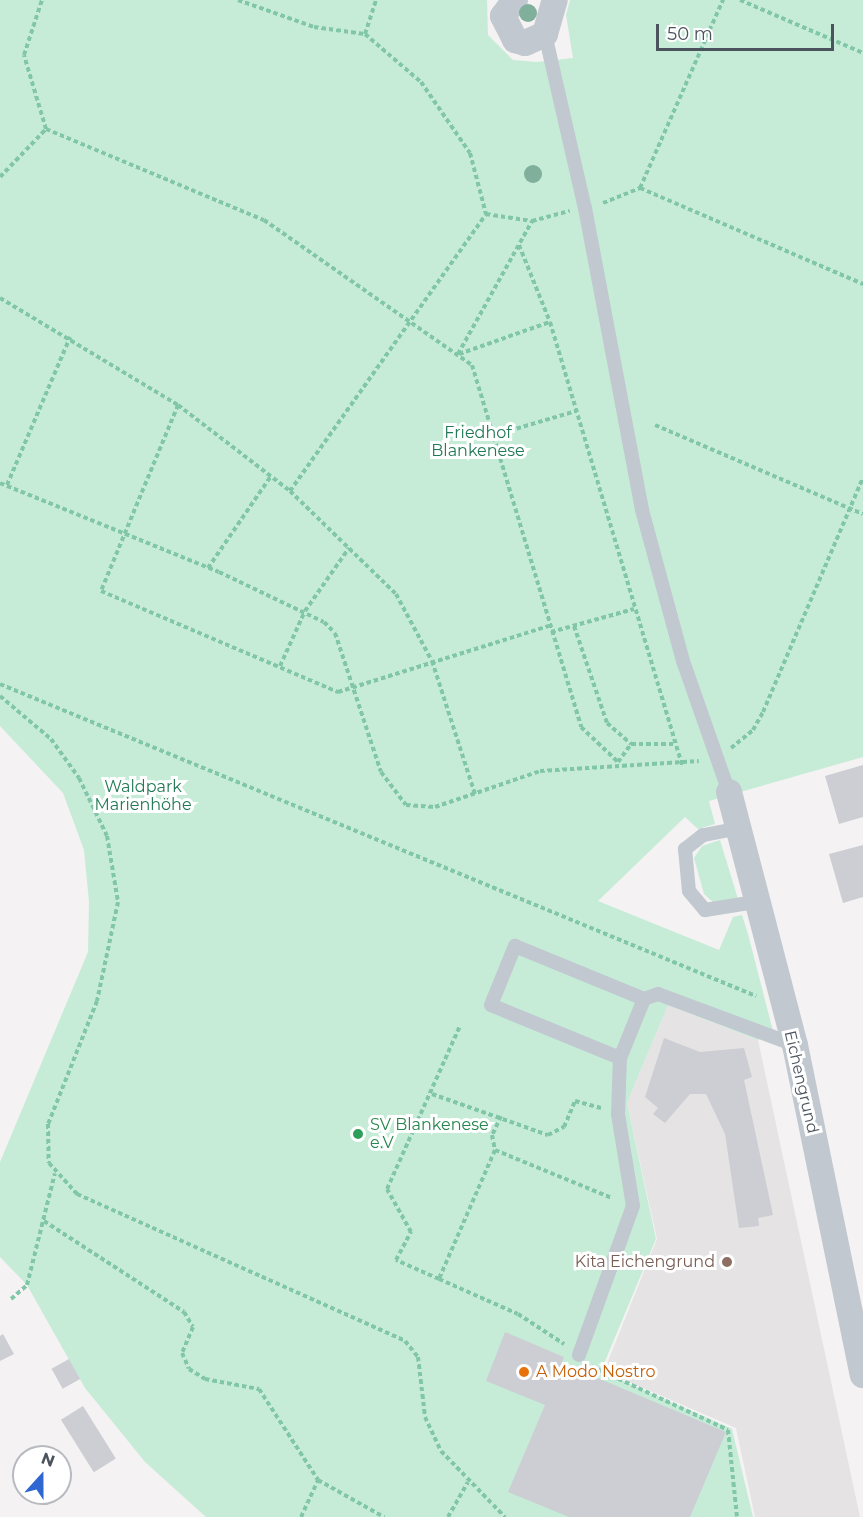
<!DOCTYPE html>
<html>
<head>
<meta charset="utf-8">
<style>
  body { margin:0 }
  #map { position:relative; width:863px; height:1517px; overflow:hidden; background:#f4f2f2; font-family:Montserrat,sans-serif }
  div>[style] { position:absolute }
  .education>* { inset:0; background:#e5e3e3 }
  .green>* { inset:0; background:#c6ecd8 }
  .building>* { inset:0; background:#ccced3; transform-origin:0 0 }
  .path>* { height:4px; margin-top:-2px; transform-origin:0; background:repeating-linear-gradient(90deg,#82c6aa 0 4.5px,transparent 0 7.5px) }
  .service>* { height:14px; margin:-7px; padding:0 7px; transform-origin:7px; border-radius:7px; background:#c1c8cf }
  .minor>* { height:26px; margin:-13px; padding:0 13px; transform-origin:13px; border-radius:13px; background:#c1c8cf }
  .trees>* { width:18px; height:18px; margin:-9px; border-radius:50%; background:#80af9c }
  .dots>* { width:16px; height:16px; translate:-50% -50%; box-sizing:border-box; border:3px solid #fff; border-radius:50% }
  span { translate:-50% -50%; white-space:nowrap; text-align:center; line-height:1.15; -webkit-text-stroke:6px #fff; paint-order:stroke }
  .park-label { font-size:16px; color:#227955 }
  .street-label { font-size:16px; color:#4b535d }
  .leisure-label { font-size:16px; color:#27864d }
  .left { translate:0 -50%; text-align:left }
  .education-label { font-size:16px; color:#785e54 }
  .right { translate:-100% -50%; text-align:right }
  .food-label { font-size:16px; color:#c56008 }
  .north { position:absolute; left:12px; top:1445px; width:60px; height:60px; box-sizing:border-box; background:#fff; border:2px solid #b7babe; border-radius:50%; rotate:21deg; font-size:16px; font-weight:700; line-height:24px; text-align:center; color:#4b535d }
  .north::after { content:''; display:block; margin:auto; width:21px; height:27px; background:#2e67d2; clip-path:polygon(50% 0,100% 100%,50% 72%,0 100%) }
  .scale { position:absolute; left:656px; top:24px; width:178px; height:27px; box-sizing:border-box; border:3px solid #4b535d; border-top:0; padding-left:8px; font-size:18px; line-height:21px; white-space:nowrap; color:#4b535d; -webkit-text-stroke:4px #fff; paint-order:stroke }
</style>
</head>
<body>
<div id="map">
  <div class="education">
    <div style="clip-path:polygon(668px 1005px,758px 1040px,860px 1517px,755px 1517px,736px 1428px,604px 1371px,657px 1239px,627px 1103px)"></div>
  </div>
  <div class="green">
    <div style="clip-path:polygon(0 0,487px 0,488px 35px,513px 60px,537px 62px,573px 58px,566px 15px,570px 0,863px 0,863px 757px,709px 801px,715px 824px,698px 829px,685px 817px,598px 901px,719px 950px,733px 917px,742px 915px,748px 934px,773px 1031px,758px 1040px,668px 1005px,627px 1103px,656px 1239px,601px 1371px,732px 1429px,753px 1517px,206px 1517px,145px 1462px,85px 1388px,27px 1285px,0 1257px,0 1162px,88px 952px,89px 902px,84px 850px,63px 793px,0 726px)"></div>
    <div style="clip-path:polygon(720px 840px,738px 899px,715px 904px,704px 894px,694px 858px,702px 846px)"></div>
  </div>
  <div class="building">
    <div style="clip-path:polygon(863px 765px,863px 817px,839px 824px,825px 776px)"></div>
    <div style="clip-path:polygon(863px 845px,863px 897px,843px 903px,829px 854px)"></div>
    <div style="clip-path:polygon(664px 1038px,700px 1052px,744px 1048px,752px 1077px,744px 1080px,773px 1215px,758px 1218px,759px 1226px,739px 1228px,725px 1134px,706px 1094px,690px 1094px,665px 1123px,653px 1114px,658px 1108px,645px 1097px)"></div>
    <div style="clip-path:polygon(505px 1332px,564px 1357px,562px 1363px,726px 1432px,690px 1517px,569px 1517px,508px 1492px,545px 1405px,486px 1381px)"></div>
    <div style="clip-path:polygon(3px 1334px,14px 1354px,0 1361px,0 1370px,0 1336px)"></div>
    <div style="left:69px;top:1359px;width:23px;height:20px;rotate:61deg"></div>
    <div style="left:83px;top:1406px;width:62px;height:26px;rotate:58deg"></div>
  </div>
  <div class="path">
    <div style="left:238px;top:0;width:81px;rotate:19.6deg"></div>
    <div style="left:314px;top:27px;width:51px;rotate:7.8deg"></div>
    <div style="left:365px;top:34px;width:74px;rotate:40.6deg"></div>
    <div style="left:421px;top:82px;width:86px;rotate:55.4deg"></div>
    <div style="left:470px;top:153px;width:63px;rotate:75.3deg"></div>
    <div style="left:486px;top:214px;width:47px;rotate:8.7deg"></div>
    <div style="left:532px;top:221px;width:39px;rotate:-15deg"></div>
    <div style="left:740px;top:0;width:134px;rotate:23.3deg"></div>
    <div style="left:365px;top:34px;width:36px;rotate:-72deg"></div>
    <div style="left:46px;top:129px;width:236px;rotate:22.7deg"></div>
    <div style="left:264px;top:220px;width:254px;rotate:34.9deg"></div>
    <div style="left:472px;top:365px;width:378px;rotate:73.2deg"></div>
    <div style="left:581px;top:727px;width:51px;rotate:43.4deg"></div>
    <div style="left:0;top:177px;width:66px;rotate:-46.2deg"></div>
    <div style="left:46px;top:129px;width:77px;rotate:-106.6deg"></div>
    <div style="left:24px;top:55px;width:58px;rotate:-71.9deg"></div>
    <div style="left:640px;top:188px;width:243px;rotate:23.3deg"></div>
    <div style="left:603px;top:203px;width:40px;rotate:-22deg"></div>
    <div style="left:640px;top:188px;width:206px;rotate:-66.2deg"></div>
    <div style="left:519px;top:245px;width:83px;rotate:68.1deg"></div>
    <div style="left:0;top:298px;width:208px;rotate:31deg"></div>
    <div style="left:178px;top:405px;width:141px;rotate:37.5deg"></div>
    <div style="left:290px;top:491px;width:148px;rotate:44.2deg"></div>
    <div style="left:396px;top:594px;width:76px;rotate:61.8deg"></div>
    <div style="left:432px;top:661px;width:140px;rotate:72.1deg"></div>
    <div style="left:458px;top:354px;width:152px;rotate:-60.9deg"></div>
    <div style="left:459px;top:354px;width:96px;rotate:-19.4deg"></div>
    <div style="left:550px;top:322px;width:463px;rotate:73.4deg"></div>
    <div style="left:178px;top:405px;width:201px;rotate:112.5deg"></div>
    <div style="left:101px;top:591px;width:258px;rotate:23.1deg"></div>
    <div style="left:338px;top:692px;width:221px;rotate:-17.4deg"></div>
    <div style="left:655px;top:425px;width:226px;rotate:23.2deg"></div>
    <div style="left:495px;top:435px;width:84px;rotate:-16.5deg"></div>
    <div style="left:0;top:483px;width:236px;rotate:22.1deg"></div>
    <div style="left:219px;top:572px;width:116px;rotate:25.5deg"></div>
    <div style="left:324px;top:622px;width:16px;rotate:45deg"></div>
    <div style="left:335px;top:633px;width:146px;rotate:71.7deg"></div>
    <div style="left:381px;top:772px;width:41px;rotate:52.9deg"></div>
    <div style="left:406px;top:805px;width:29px;rotate:4deg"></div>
    <div style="left:435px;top:807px;width:111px;rotate:-18.9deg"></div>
    <div style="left:540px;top:771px;width:159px;rotate:-3.6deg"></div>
    <div style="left:7px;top:485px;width:161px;rotate:-66.9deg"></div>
    <div style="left:290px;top:491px;width:339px;rotate:-54.7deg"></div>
    <div style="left:208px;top:568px;width:112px;rotate:-55.6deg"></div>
    <div style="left:574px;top:626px;width:102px;rotate:71.2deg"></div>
    <div style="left:607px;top:723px;width:32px;rotate:41deg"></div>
    <div style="left:631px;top:744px;width:45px"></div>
    <div style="left:551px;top:632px;width:86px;rotate:-15.5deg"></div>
    <div style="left:280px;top:666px;width:60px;rotate:-65.6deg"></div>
    <div style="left:305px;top:611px;width:77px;rotate:-55.1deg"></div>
    <div style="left:0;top:684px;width:818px;rotate:22.43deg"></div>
    <div style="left:0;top:696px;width:67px;rotate:40.1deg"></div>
    <div style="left:51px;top:739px;width:48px;rotate:54.3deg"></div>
    <div style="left:79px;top:778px;width:64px;rotate:64.2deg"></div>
    <div style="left:107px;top:836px;width:67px;rotate:80.5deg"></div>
    <div style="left:118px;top:902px;width:101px;rotate:102deg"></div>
    <div style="left:97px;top:1001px;width:132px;rotate:111.7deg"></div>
    <div style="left:48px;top:1124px;width:39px;rotate:89deg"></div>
    <div style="left:49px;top:1163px;width:42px;rotate:47.9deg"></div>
    <div style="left:77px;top:1194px;width:359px;rotate:24.1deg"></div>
    <div style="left:405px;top:1341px;width:21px;rotate:51deg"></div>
    <div style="left:418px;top:1357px;width:60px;rotate:83.3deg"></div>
    <div style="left:425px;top:1417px;width:38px;rotate:65deg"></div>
    <div style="left:441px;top:1451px;width:92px;rotate:45.9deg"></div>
    <div style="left:731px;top:748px;width:28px;rotate:-39deg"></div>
    <div style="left:753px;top:730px;width:21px;rotate:-61deg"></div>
    <div style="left:763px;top:712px;width:255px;rotate:-66.9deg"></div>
    <div style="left:618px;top:762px;width:22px;rotate:-54deg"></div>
    <div style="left:432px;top:1094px;width:123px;rotate:19.5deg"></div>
    <div style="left:548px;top:1135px;width:18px;rotate:-27deg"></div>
    <div style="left:564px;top:1127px;width:28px;rotate:-67deg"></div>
    <div style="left:575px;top:1101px;width:27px;rotate:15deg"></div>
    <div style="left:501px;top:1116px;width:21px;rotate:115deg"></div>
    <div style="left:492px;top:1135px;width:15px;rotate:79deg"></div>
    <div style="left:495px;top:1150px;width:141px;rotate:113.5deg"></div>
    <div style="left:439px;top:1279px;width:86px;rotate:23.9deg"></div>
    <div style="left:518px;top:1314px;width:55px;rotate:33.1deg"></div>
    <div style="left:495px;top:1150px;width:126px;rotate:22.3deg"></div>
    <div style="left:44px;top:1221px;width:167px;rotate:33deg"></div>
    <div style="left:184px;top:1312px;width:17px;rotate:59deg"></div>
    <div style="left:193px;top:1327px;width:28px;rotate:113deg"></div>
    <div style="left:182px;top:1353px;width:17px;rotate:66deg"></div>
    <div style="left:189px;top:1369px;width:19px;rotate:32deg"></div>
    <div style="left:205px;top:1379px;width:55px;rotate:10.5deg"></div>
    <div style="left:259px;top:1389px;width:108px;rotate:57deg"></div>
    <div style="left:318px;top:1480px;width:76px;rotate:29.3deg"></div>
    <div style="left:439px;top:1279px;width:47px;rotate:-156.2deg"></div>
    <div style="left:396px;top:1260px;width:32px;rotate:-62deg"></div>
    <div style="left:411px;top:1232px;width:49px;rotate:-119.2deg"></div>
    <div style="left:387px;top:1189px;width:179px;rotate:-65.9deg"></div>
    <div style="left:11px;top:1299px;width:21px;rotate:-41deg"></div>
    <div style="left:27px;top:1285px;width:115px;rotate:-76deg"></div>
    <div style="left:591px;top:1366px;width:151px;rotate:25deg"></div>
    <div style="left:728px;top:1430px;width:87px;rotate:84.1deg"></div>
    <div style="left:301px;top:1517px;width:41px;rotate:-65.3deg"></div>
    <div style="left:448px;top:1517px;width:40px;rotate:-60.3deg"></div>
  </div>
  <div class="service">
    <div style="left:545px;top:34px;width:179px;rotate:77.1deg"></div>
    <div style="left:585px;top:208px;width:307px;rotate:79.3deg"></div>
    <div style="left:642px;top:510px;width:156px;rotate:74.8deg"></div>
    <div style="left:683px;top:661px;width:139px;rotate:70.7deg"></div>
    <div style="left:740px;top:828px;width:38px;rotate:169deg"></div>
    <div style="left:703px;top:835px;width:23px;rotate:142deg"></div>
    <div style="left:685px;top:849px;width:42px;rotate:84.6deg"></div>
    <div style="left:689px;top:891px;width:25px;rotate:50deg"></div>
    <div style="left:705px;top:910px;width:57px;rotate:-9.1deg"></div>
    <div style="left:644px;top:999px;width:64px;rotate:112.1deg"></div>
    <div style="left:620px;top:1058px;width:139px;rotate:-157.7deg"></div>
    <div style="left:491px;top:1005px;width:64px;rotate:-67.9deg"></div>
    <div style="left:515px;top:946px;width:139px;rotate:22.3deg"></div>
    <div style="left:644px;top:999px;width:15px;rotate:-20deg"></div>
    <div style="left:658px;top:994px;width:146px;rotate:20.4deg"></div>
    <div style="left:579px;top:1355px;width:158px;rotate:-70.1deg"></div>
    <div style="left:633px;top:1206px;width:93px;rotate:-99.3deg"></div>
    <div style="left:618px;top:1114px;width:56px;rotate:-88deg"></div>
  </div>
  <div class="minor">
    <div style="left:515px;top:0;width:20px;rotate:127deg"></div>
    <div style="left:503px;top:16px;width:27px;rotate:63deg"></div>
    <div style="left:515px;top:40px;width:10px;rotate:17deg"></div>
    <div style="left:525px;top:43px;width:22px;rotate:-24deg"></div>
    <div style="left:545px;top:34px;width:35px;rotate:-74deg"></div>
    <div style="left:729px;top:792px;width:261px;rotate:75.4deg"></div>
    <div style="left:795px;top:1045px;width:337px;rotate:78.4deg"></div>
  </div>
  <div class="trees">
    <div style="left:528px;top:13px"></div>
    <div style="left:533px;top:174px"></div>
  </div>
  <div class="dots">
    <div style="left:358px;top:1134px;background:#2e9e5b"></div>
    <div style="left:727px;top:1262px;background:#8d6e63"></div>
    <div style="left:524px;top:1372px;background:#e8710a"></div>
  </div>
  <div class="park-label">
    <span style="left:478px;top:442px">Friedhof<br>Blankenese</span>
    <span style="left:143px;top:796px">Waldpark<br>Marienhöhe</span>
  </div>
  <div class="street-label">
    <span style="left:801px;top:1082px;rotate:77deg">Eichengrund</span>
  </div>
  <div class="leisure-label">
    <span class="left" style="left:370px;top:1134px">SV Blankenese<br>e.V</span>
  </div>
  <div class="education-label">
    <span class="right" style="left:715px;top:1262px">Kita Eichengrund</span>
  </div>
  <div class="food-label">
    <span class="left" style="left:536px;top:1372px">A Modo Nostro</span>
  </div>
  <div class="north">N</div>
  <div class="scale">50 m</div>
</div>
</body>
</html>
